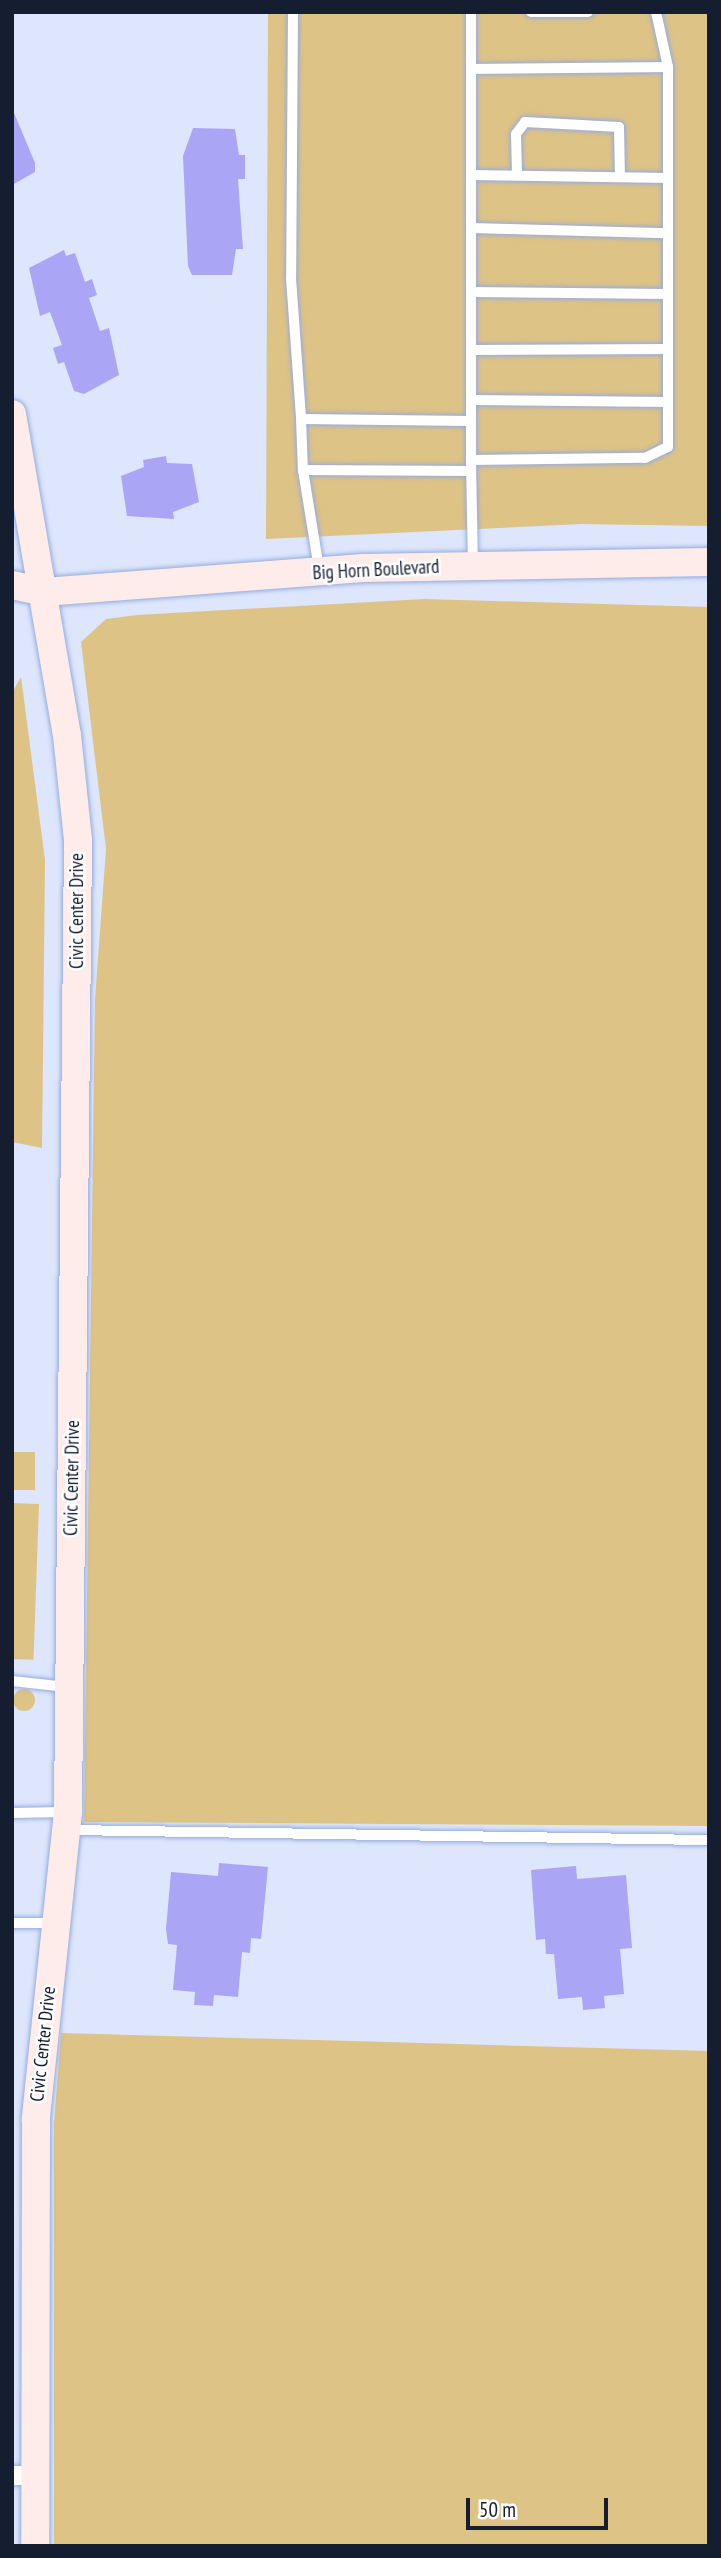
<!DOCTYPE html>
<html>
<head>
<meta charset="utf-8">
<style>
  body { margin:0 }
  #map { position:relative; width:721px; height:2558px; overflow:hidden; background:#dde6fc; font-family:"PT Sans Narrow",sans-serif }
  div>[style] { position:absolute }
  .green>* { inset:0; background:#dec386; transform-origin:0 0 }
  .round { border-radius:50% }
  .building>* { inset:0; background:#aaa5f4 }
  .roads { filter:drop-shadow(0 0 2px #96acde) drop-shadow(0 0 2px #96acde) }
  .lane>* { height:10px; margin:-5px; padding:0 5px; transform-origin:5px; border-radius:5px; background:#fff }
  .street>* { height:19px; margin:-9.5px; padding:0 9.5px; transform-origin:9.5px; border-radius:9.5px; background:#fff }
  .secondary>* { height:28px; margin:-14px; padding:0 14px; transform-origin:14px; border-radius:14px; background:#fdecea }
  span { translate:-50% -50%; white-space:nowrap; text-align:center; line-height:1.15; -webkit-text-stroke:5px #fff; paint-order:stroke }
  .street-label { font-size:19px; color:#151d30 }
  .frame { position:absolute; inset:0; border:14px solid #151d30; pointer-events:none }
  .scale { position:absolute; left:466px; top:2498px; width:142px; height:32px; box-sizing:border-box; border:4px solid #151d30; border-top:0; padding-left:9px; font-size:21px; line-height:24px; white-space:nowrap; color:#151d30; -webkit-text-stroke:5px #fff; paint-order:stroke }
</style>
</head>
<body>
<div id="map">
  <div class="green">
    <div style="clip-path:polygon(268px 12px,709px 12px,709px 526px,582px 524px,266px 539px)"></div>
    <div style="clip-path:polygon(424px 599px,709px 607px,709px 1826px,84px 1822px,95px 999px,106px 849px,81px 642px,106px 619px,137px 615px)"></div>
    <div style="clip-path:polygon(21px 677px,45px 860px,42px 1148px,12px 1142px,12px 693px)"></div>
    <div style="left:12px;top:1452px;width:23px;height:38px"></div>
    <div style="left:12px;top:1503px;width:27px;height:156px;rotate:2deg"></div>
    <div class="round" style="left:13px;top:1689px;width:22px;height:22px"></div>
    <div style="clip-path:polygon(61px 2033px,709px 2051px,709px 2546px,54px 2546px,54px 2124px)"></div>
  </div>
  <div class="building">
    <div style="clip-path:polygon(12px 108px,35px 163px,35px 172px,12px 185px)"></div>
    <div style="clip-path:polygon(193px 128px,235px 129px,239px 155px,245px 155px,245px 179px,238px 179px,243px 249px,236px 249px,232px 275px,192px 275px,188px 266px,183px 156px)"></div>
    <div style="clip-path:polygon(64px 250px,66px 256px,75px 253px,85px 282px,92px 279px,97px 295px,89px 298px,100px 331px,109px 328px,119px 375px,84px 394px,74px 391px,64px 362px,58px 364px,53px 348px,62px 345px,50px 312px,40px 316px,29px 268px)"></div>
    <div style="clip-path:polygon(166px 456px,167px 463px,192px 464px,199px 502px,173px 512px,174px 519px,127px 516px,121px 476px,144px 467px,143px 460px)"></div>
    <div style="clip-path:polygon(219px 1863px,268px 1867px,261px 1939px,251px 1938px,250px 1953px,242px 1952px,238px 1997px,214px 1995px,213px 2006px,194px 2005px,195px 1992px,173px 1990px,177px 1945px,168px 1944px,166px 1929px,171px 1872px,218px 1876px)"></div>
    <div style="clip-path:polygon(576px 1866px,577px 1879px,626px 1875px,632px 1948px,620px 1949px,624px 1994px,604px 1996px,605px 2008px,583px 2010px,582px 1997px,558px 1999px,554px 1954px,546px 1954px,545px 1939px,536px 1940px,531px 1870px)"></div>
  </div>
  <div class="roads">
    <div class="lane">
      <div style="left:293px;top:12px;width:266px;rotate:90.4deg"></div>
      <div style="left:291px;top:278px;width:141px;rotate:85.9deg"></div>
      <div style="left:471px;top:12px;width:448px;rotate:90deg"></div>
      <div style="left:531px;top:12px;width:57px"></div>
      <div style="left:471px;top:69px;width:197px;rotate:-0.6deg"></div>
      <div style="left:471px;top:175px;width:197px;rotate:0.9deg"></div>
      <div style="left:517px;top:175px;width:41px;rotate:-91.4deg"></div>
      <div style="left:516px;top:134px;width:15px;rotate:-53deg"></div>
      <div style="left:525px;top:122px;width:94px;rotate:3deg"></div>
      <div style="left:619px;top:127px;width:50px;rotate:88.9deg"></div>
      <div style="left:471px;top:228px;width:197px;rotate:1.5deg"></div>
      <div style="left:471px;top:292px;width:197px;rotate:0.6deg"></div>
      <div style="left:471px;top:350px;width:197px;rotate:-0.3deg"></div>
      <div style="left:471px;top:400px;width:197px;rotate:0.6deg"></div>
      <div style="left:471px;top:421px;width:170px;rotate:-179.3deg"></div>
      <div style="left:301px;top:419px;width:51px;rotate:87.8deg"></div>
      <div style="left:303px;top:470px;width:168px;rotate:0.3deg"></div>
      <div style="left:303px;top:470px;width:100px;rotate:80.8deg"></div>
      <div style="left:473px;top:566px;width:106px;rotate:-91.1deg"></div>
      <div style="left:471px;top:460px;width:174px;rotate:-0.7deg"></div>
      <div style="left:645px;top:458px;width:25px;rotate:-26deg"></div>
      <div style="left:668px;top:447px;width:380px;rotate:-90deg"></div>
      <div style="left:668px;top:67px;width:56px;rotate:-102.3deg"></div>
      <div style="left:12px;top:1681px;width:55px;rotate:6.2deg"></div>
      <div style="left:12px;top:1813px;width:52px;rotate:-1.1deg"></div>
      <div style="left:69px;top:1830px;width:640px;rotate:0.9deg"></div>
      <div style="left:12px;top:1923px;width:42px"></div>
    </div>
    <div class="street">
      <div style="left:12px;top:2475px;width:23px"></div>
    </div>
    <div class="secondary">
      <div style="left:12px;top:414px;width:326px;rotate:80.3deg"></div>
      <div style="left:67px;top:735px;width:106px;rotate:84deg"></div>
      <div style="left:78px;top:840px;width:972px;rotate:90.59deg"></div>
      <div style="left:68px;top:1812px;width:309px;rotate:96deg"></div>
      <div style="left:36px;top:2119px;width:427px;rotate:90.1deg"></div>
      <div style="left:12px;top:585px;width:33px;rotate:12deg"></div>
      <div style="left:44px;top:592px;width:320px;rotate:-4.3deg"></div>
      <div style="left:363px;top:568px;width:346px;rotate:-1deg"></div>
    </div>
  </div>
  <div class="street-label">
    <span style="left:376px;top:570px;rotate:-3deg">Big Horn Boulevard</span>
    <span style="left:77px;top:911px;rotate:-90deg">Civic Center Drive</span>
    <span style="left:72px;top:1478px;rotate:-89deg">Civic Center Drive</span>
    <span style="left:43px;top:2044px;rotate:-84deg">Civic Center Drive</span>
  </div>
  <div class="frame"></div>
  <div class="scale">50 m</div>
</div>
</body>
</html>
